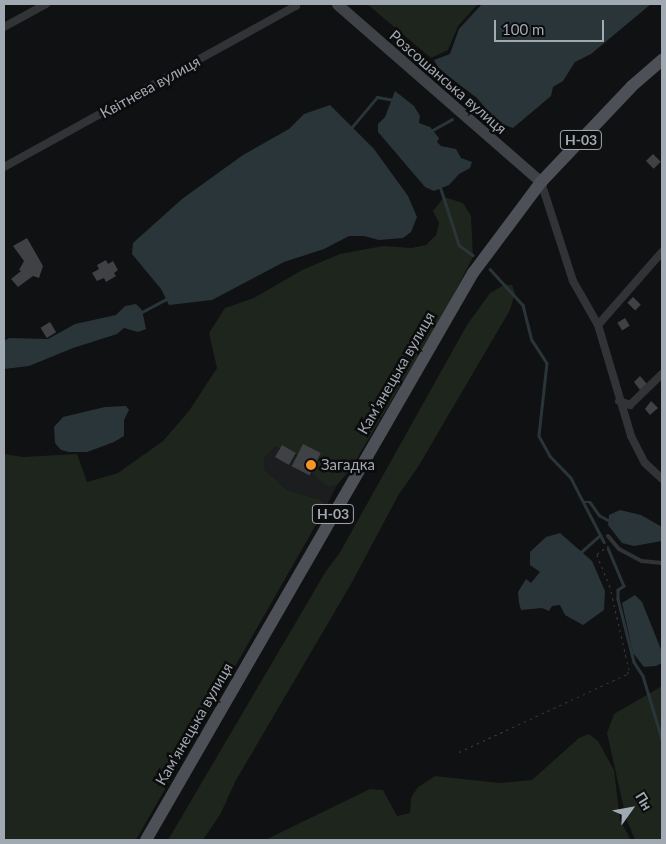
<!DOCTYPE html>
<html>
<head>
<meta charset="utf-8">
<style>
  body { margin:0 }
  #map { position:relative; width:666px; height:844px; overflow:hidden; background:#101112; font-family:Lato,sans-serif }
  div>[style] { position:absolute }
  .built>* { inset:0; background:#1c1d1f }
  .green>* { inset:0; background:#1d251d }
  .water>* { inset:0; background:#2a353a }
  .stream>* { height:2.5px; margin:-1.25px; padding:0 1.25px; transform-origin:1.25px; border-radius:1.25px; background:#2a353a }
  .building>* { inset:0; background:#3f4145; transform-origin:0 0 }
  .path>* { height:1px; margin-top:-0.5px; transform-origin:0; background:repeating-linear-gradient(90deg,#373a3e 0 2.5px,transparent 0 6.5px) }
  .lane>* { height:4px; margin:-2px; padding:0 2px; transform-origin:2px; border-radius:2px; background:#313337 }
  .street>* { height:8px; margin:-4px; padding:0 4px; transform-origin:4px; border-radius:4px; background:#313337 }
  .secondary>* { height:11px; margin:-5.5px; padding:0 5.5px; transform-origin:5.5px; border-radius:5.5px; background:#3f4247 }
  .primary>* { height:12px; margin:-6px; padding:0 6px; transform-origin:6px; border-radius:6px; background:#4d5056 }
  .dots>* { width:14px; height:14px; translate:-50% -50%; box-sizing:border-box; border:2px solid #0c0c0d; border-radius:50% }
  span { translate:-50% -50%; white-space:nowrap; text-align:center; line-height:1.15; -webkit-text-stroke:5px #0c0c0d; paint-order:stroke }
  .shield-label span { padding:1px 4px; background:#0c0c0d; border:1px solid; border-radius:4px; -webkit-text-stroke-width:0 }
  .shield-label { font-size:14px; color:#a1a9b3; font-weight:700 }
  .street-label { font-size:15px; color:#a1a9b3 }
  .poi-label { font-size:15px; color:#a1a9b3 }
  .left { translate:0 -50%; text-align:left }
  .frame { position:absolute; inset:0; border:5px solid #a1a9b3; pointer-events:none }
  .north { position:absolute; left:606px; top:784px; width:50px; height:50px; -webkit-text-stroke:4px #0c0c0d; paint-order:stroke; rotate:58deg; font-size:14px; font-weight:700; line-height:20px; text-align:center; color:#a1a9b3 }
  .north::after { content:''; display:block; margin:auto; width:18px; height:22px; background:#a1a9b3; clip-path:polygon(50% 0,100% 100%,50% 72%,0 100%) }
  .scale { position:absolute; left:494px; top:20px; width:110px; height:22px; box-sizing:border-box; border:2px solid #a1a9b3; border-top:0; padding-left:6px; font-size:15px; line-height:18px; white-space:nowrap; color:#a1a9b3; -webkit-text-stroke:4px #0c0c0d; paint-order:stroke }
</style>
</head>
<body>
<div id="map">
  <div class="built">
    <div style="clip-path:polygon(276px 447px,304px 460px,330px 487px,337px 485px,325px 509px,322px 500px,287px 490px,264px 469px,264px 458px)"></div>
  </div>
  <div class="green">
    <div style="clip-path:polygon(367px 4px,478px 4px,458px 26px,448px 50px,431px 58px)"></div>
    <div style="clip-path:polygon(444px 197px,463px 203px,471px 216px,473px 257px,444px 313px,350px 470px,337px 485px,330px 487px,319px 480px,304px 460px,289px 451px,276px 447px,264px 458px,264px 469px,287px 490px,322px 500px,325px 509px,136px 840px,4px 840px,4px 454px,23px 457px,77px 454px,87px 482px,118px 473px,163px 441px,189px 411px,217px 368px,209px 333px,225px 308px,254px 298px,302px 270px,340px 254px,383px 246px,411px 248px,426px 245px,436px 235px,439px 223px,433px 211px)"></div>
    <div style="clip-path:polygon(504px 285px,512px 285px,515px 293px,510px 310px,418px 467px,399px 494px,351px 584px,235px 782px,221px 813px,203px 840px,168px 840px,326px 571px,339px 554px,467px 325px,490px 293px)"></div>
    <div style="clip-path:polygon(662px 686px,662px 840px,635px 840px,626px 818px,607px 733px,614px 714px)"></div>
    <div style="clip-path:polygon(589px 734px,598px 741px,614px 770px,620px 820px,631px 840px,265px 840px,370px 789px,383px 790px,397px 816px,410px 813px,411px 798px,418px 787px,435px 776px,500px 783px,532px 780px,579px 738px)"></div>
  </div>
  <div class="water">
    <div style="clip-path:polygon(482px 4px,651px 4px,591px 54px,575px 62px,563px 81px,553px 87px,551px 96px,513px 128px,497px 122px,477px 98px,439px 69px,434px 60px,450px 54px,459px 29px)"></div>
    <div style="clip-path:polygon(395px 91px,414px 106px,420px 116px,419px 123px,430px 127px,439px 138px,437px 142px,441px 146px,456px 149px,461px 158px,472px 162px,470px 168px,459px 174px,449px 185px,434px 191px,425px 187px,378px 132px,378px 124px,385px 117px)"></div>
    <div style="clip-path:polygon(330px 105px,374px 149px,408px 196px,417px 217px,411px 232px,403px 238px,379px 240px,364px 236px,349px 236px,324px 249px,284px 262px,212px 300px,169px 305px,161px 289px,132px 254px,133px 243px,182px 199px,243px 155px,289px 129px,304px 114px)"></div>
    <div style="clip-path:polygon(136px 304px,142px 310px,146px 329px,138px 332px,124px 328px,117px 334px,73px 348px,29px 366px,4px 369px,4px 341px,9px 338px,48px 339px,75px 324px,116px 315px,125px 306px)"></div>
    <div style="clip-path:polygon(126px 406px,129px 410px,124px 420px,124px 436px,114px 442px,87px 452px,69px 452px,61px 450px,55px 443px,54px 427px,63px 417px,105px 407px)"></div>
    <div style="clip-path:polygon(620px 510px,641px 515px,662px 527px,662px 541px,634px 546px,622px 543px,608px 525px,609px 515px)"></div>
    <div style="clip-path:polygon(560px 533px,592px 561px,605px 591px,604px 610px,583px 625px,565px 615px,560px 605px,552px 606px,549px 611px,542px 608px,521px 610px,519px 603px,518px 592px,526px 579px,531px 583px,540px 572px,530px 565px,530px 552px,546px 537px)"></div>
    <div style="clip-path:polygon(635px 595px,642px 602px,662px 652px,662px 663px,656px 666px,644px 667px,633px 653px,622px 603px)"></div>
  </div>
  <div class="stream">
    <div style="left:352px;top:127px;width:39px;rotate:-50deg"></div>
    <div style="left:377px;top:97px;width:17px;rotate:10deg"></div>
    <div style="left:429px;top:132px;width:26px;rotate:-29deg"></div>
    <div style="left:440px;top:186px;width:62px;rotate:72.1deg"></div>
    <div style="left:459px;top:245px;width:17px;rotate:36deg"></div>
    <div style="left:490px;top:269px;width:49px;rotate:47.5deg"></div>
    <div style="left:523px;top:305px;width:36px;rotate:76deg"></div>
    <div style="left:532px;top:340px;width:27px;rotate:57deg"></div>
    <div style="left:547px;top:363px;width:73px;rotate:96.3deg"></div>
    <div style="left:539px;top:436px;width:23px;rotate:61deg"></div>
    <div style="left:550px;top:456px;width:30px;rotate:46deg"></div>
    <div style="left:571px;top:478px;width:72px;rotate:62.7deg"></div>
    <div style="left:140px;top:313px;width:30px;rotate:-28deg"></div>
    <div style="left:583px;top:502px;width:7px"></div>
    <div style="left:590px;top:502px;width:16px;rotate:55deg"></div>
    <div style="left:599px;top:515px;width:13px;rotate:29deg"></div>
    <div style="left:608px;top:548px;width:41px;rotate:67.2deg"></div>
    <div style="left:624px;top:586px;width:7px;rotate:146deg"></div>
    <div style="left:618px;top:590px;width:9px;rotate:90deg"></div>
    <div style="left:618px;top:599px;width:65px;rotate:75.7deg"></div>
    <div style="left:634px;top:662px;width:17px;rotate:57deg"></div>
    <div style="left:643px;top:676px;width:66px;rotate:73.2deg"></div>
    <div style="left:580px;top:553px;width:27px;rotate:-42deg"></div>
  </div>
  <div class="building">
    <div style="left:653px;top:154px;width:11px;height:10px;rotate:45deg"></div>
    <div style="clip-path:polygon(27px 238px,43px 266px,39px 278px,33px 276px,18px 287px,11px 279px,21px 271px,19px 270px,24px 261px,13px 246px)"></div>
    <div style="clip-path:polygon(106px 260px,108px 264px,113px 261px,118px 270px,114px 273px,116px 276px,106px 282px,104px 278px,97px 281px,92px 273px,99px 269px,97px 265px)"></div>
    <div style="left:633px;top:297px;width:11px;height:8px;rotate:45deg"></div>
    <div style="left:625px;top:318px;width:9px;height:9px;rotate:58deg"></div>
    <div style="left:50px;top:322px;width:12px;height:11px;rotate:59deg"></div>
    <div style="clip-path:polygon(640px 376px,647px 384px,640px 390px,634px 382px)"></div>
    <div style="clip-path:polygon(651px 401px,658px 408px,650px 415px,645px 409px)"></div>
    <div style="left:303px;top:444px;width:20px;height:25px;rotate:27deg"></div>
    <div style="left:282px;top:445px;width:16px;height:14px;rotate:30deg"></div>
  </div>
  <div class="path">
    <div style="left:459px;top:752px;width:185px;rotate:-24.9deg"></div>
    <div style="left:627px;top:674px;width:4px;rotate:-63deg"></div>
    <div style="left:629px;top:670px;width:85px;rotate:-102.9deg"></div>
    <div style="left:610px;top:587px;width:35px;rotate:-112deg"></div>
    <div style="left:597px;top:554px;width:14px;rotate:-36deg"></div>
  </div>
  <div class="lane">
    <div style="left:608px;top:536px;width:17px;rotate:50deg"></div>
    <div style="left:619px;top:549px;width:26px;rotate:28deg"></div>
    <div style="left:642px;top:561px;width:20px;rotate:6deg"></div>
  </div>
  <div class="street">
    <div style="left:4px;top:27px;width:48px;rotate:-28.7deg"></div>
    <div style="left:4px;top:167px;width:333px;rotate:-28.9deg"></div>
    <div style="left:296px;top:6px;width:4px;rotate:-146deg"></div>
    <div style="left:541px;top:182px;width:104px;rotate:72.1deg"></div>
    <div style="left:573px;top:281px;width:51px;rotate:60.4deg"></div>
    <div style="left:598px;top:325px;width:116px;rotate:73.4deg"></div>
    <div style="left:631px;top:436px;width:30px;rotate:63deg"></div>
    <div style="left:645px;top:463px;width:23px;rotate:43deg"></div>
    <div style="left:598px;top:325px;width:97px;rotate:-48.8deg"></div>
    <div style="left:619px;top:401px;width:12px;rotate:20deg"></div>
    <div style="left:630px;top:405px;width:45px;rotate:-44.1deg"></div>
  </div>
  <div class="secondary">
    <div style="left:337px;top:4px;width:271px;rotate:41.1deg"></div>
  </div>
  <div class="primary">
    <div style="left:146px;top:840px;width:655px;rotate:-60.03deg"></div>
    <div style="left:473px;top:273px;width:114px;rotate:-53.2deg"></div>
    <div style="left:541px;top:182px;width:132px;rotate:-46.5deg"></div>
    <div style="left:632px;top:86px;width:40px;rotate:-41deg"></div>
  </div>
  <div class="dots">
    <div style="left:311px;top:465px;background:#f39627"></div>
  </div>
  <div class="shield-label">
    <span style="left:581px;top:140px">Н-03</span>
    <span style="left:333px;top:514px">Н-03</span>
  </div>
  <div class="street-label">
    <span style="left:448px;top:82px;rotate:41deg">Розсошанська вулиця</span>
    <span style="left:150px;top:87px;rotate:-29deg">Квітнева вулиця</span>
    <span style="left:396px;top:373px;rotate:-60deg">Камʼянецька вулиця</span>
    <span style="left:194px;top:724px;rotate:-60deg">Камʼянецька вулиця</span>
  </div>
  <div class="poi-label">
    <span class="left" style="left:321px;top:465px">Загадка</span>
  </div>
  <div class="frame"></div>
  <div class="north">Пн</div>
  <div class="scale">100 m</div>
</div>
</body>
</html>
